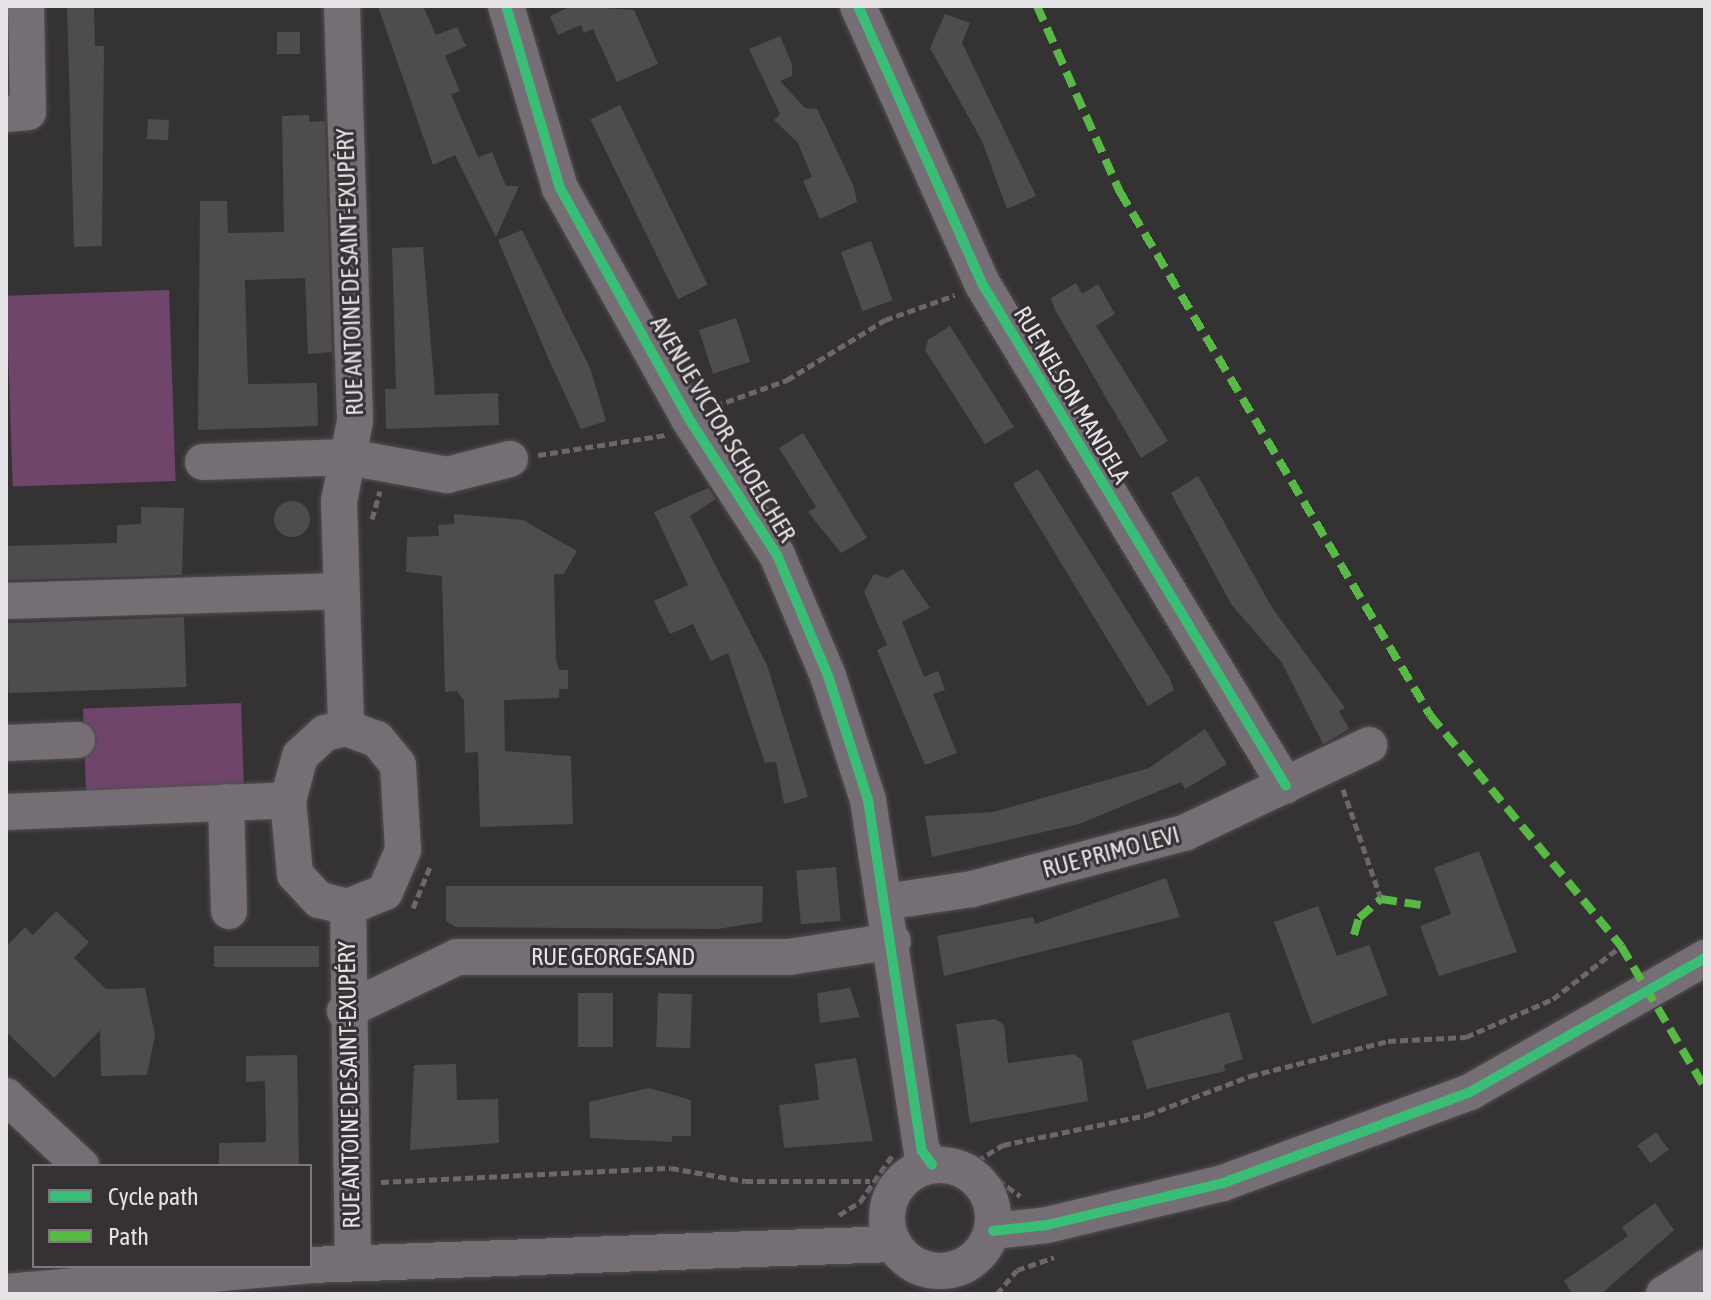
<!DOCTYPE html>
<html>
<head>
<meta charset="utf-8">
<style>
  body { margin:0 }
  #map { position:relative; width:1711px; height:1300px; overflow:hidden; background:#353234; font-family:"Asap Condensed",sans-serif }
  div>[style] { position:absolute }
  .green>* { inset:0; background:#70456b; transform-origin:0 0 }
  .building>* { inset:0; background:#4f4c4e; transform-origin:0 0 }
  .round { border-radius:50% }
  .path>* { height:5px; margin-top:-2.5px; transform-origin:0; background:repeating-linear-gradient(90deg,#6b676b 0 8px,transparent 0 12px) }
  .roads { filter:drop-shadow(0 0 2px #504f50) drop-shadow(0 0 2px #504f50) }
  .minor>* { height:36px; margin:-18px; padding:0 18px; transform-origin:18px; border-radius:18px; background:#766e75 }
  .minor>.ring { margin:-18px; padding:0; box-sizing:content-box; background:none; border:36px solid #766e75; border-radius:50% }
  .quiet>* { height:8px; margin-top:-4px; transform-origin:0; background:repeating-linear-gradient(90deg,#58b947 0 16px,transparent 0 24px) }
  .cycleway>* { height:10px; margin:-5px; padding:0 5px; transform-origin:5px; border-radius:5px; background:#3abd76 }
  span { translate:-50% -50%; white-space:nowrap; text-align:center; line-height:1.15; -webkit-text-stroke:6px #363135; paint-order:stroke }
  .street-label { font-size:24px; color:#e6e3e6 }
  .frame { position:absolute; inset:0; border:8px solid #e6e3e6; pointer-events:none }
  .legend { position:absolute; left:32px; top:1164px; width:280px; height:104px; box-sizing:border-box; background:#363135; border:2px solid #7c787c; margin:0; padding:10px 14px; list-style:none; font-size:24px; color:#e6e3e6 }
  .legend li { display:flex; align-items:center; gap:16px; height:40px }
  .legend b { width:40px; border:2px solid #7c787c }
</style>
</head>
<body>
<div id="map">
  <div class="green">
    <div style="left:169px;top:290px;width:191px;height:163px;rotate:88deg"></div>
    <div style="left:241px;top:703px;width:87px;height:158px;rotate:88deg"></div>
  </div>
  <div class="building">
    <div style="clip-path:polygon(67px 6px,94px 6px,95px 46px,104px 46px,102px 246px,74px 247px)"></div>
    <div style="clip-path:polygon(378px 6px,423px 6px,436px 35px,457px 27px,466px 46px,445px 56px,460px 91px,451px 94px,478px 157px,492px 152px,506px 186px,519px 186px,496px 237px,455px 155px,433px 165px)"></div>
    <div style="clip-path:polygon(572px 6px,634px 10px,658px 64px,617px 82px,593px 29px,584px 33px,581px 25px,558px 35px,550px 16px)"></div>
    <div style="clip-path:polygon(945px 14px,970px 23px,962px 43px,1036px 196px,1007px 209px,982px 141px,930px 48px)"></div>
    <div style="left:300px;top:32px;width:22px;height:23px;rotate:90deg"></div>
    <div style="clip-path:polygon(780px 36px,792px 64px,792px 76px,780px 81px,805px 108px,817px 109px,854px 187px,857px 202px,820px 219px,803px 181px,812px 177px,798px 143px,774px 120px,780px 114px,749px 49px)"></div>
    <div style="left:620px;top:105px;width:200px;height:33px;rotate:64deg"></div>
    <div style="clip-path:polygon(309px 115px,309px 122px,325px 121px,332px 352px,308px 354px,305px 278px,245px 280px,248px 384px,317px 383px,318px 426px,198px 430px,200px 201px,227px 201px,228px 233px,284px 232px,282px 116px)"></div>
    <div style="left:148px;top:119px;width:21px;height:20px;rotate:3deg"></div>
    <div style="clip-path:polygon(522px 230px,590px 368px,606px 421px,581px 429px,549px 360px,498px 240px)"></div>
    <div style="left:871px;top:241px;width:63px;height:32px;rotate:70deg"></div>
    <div style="clip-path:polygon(423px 247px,435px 395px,498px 393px,499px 425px,386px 429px,385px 389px,396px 389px,392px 248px)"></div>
    <div style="clip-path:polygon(1076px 283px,1082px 294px,1098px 284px,1115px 314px,1096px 326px,1168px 441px,1141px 458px,1055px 310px,1051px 298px)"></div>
    <div style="left:736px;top:318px;width:46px;height:39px;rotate:72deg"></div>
    <div style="clip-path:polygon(950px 326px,1014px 427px,985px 444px,925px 350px,928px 340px)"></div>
    <div style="clip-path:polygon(803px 433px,867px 538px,841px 553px,808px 512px,816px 507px,779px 448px)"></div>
    <div style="clip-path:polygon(1038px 469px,1169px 677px,1174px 690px,1148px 706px,1013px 484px)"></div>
    <div style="clip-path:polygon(1198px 476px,1273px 609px,1345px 708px,1339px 711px,1349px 729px,1323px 744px,1282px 663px,1231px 604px,1171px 493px)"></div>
    <div style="clip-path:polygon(708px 488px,716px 499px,690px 516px,767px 665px,808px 797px,784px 804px,776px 762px,765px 763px,728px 653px,711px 661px,693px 624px,670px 634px,654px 601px,688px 585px,654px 512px)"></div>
    <div class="round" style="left:274px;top:501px;width:36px;height:36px"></div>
    <div style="clip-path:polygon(141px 507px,184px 508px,182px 575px,6px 580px,6px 546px,117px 543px,117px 525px,141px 524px)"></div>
    <div style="clip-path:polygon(454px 514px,523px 520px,577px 551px,564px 574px,554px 574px,556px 660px,559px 670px,568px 670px,568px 689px,559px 689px,559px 698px,504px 700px,505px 751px,571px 756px,573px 824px,480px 827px,478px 752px,465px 753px,464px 701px,457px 691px,445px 692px,442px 576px,406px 572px,407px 537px,439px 536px,438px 525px,454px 524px)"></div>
    <div style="clip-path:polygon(903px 569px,930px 608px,902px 622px,924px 677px,938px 671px,945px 690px,933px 694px,957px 753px,925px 765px,877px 650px,887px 645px,864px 592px,874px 574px,887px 578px)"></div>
    <div style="left:184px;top:617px;width:70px;height:178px;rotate:88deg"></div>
    <div style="clip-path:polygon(1205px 729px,1227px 764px,1185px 789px,1181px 782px,1079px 824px,932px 857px,925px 816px,993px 812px,1149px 768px)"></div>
    <div style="clip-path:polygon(1479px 851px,1517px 952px,1439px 976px,1420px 926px,1451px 914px,1434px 868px)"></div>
    <div style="left:836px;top:867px;width:54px;height:40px;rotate:85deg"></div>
    <div style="clip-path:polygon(1166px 878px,1180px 917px,944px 976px,937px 936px,1033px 917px,1035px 924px)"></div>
    <div style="clip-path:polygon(446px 886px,763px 886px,762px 922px,717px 929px,456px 927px,446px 921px)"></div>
    <div style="clip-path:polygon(1318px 906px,1337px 956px,1369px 945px,1388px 995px,1312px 1024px,1274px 922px)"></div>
    <div style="clip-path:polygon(56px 911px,89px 942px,74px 958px,106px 989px,145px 988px,155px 1035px,147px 1075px,101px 1076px,100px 1030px,54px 1078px,6px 1032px,6px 947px,25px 927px,33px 935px)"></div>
    <div style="left:319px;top:946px;width:21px;height:105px;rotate:90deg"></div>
    <div style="clip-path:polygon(850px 988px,860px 1017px,820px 1023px,817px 993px)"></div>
    <div style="left:578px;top:993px;width:35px;height:54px"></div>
    <div style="left:658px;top:993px;width:34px;height:54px;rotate:2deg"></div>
    <div style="clip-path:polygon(1229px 1012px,1243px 1059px,1224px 1065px,1225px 1071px,1147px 1089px,1132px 1041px)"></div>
    <div style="clip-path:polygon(995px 1019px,1004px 1025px,1008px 1063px,1074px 1054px,1082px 1060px,1088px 1101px,970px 1123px,956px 1024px)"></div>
    <div style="clip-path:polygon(297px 1055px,299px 1166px,219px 1166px,219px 1143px,266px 1142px,265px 1081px,246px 1082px,246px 1056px)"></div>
    <div style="clip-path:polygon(856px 1058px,873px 1141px,784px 1148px,779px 1105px,819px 1100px,815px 1064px)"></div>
    <div style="clip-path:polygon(456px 1064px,457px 1100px,498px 1099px,499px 1143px,410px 1150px,414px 1065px)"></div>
    <div style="clip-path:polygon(649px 1088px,691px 1100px,691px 1136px,672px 1136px,672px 1142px,590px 1138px,589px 1102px)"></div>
    <div style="left:1656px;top:1132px;width:22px;height:23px;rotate:54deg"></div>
    <div style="clip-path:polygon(1655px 1203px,1674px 1230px,1601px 1294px,1573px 1294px,1564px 1281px,1628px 1236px,1622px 1227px)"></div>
  </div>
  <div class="path">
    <div style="left:715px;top:406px;width:77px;rotate:-19.9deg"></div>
    <div style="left:787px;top:380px;width:115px;rotate:-31.5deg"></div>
    <div style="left:885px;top:320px;width:74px;rotate:-19.7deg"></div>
    <div style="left:538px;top:455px;width:130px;rotate:-8.9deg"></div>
    <div style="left:372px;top:519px;width:29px;rotate:-74deg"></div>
    <div style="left:1343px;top:789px;width:116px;rotate:70.9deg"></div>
    <div style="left:413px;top:908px;width:44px;rotate:-67.5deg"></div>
    <div style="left:959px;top:1151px;width:76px;rotate:36.4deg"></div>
    <div style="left:977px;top:1161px;width:31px;rotate:-32deg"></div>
    <div style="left:1003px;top:1145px;width:147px;rotate:-11.8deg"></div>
    <div style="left:1147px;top:1115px;width:110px;rotate:-20.7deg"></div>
    <div style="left:1250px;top:1076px;width:142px;rotate:-14.2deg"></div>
    <div style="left:1388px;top:1041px;width:78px;rotate:-2.9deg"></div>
    <div style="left:1466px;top:1037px;width:95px;rotate:-23.6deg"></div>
    <div style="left:1553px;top:999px;width:86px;rotate:-37.9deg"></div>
    <div style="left:381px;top:1182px;width:290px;rotate:-2.8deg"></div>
    <div style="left:671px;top:1168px;width:75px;rotate:10deg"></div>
    <div style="left:745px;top:1181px;width:125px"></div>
    <div style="left:839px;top:1215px;width:25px;rotate:-32deg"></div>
    <div style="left:860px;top:1202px;width:56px;rotate:-55.2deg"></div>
    <div style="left:997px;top:1294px;width:31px;rotate:-50deg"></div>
    <div style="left:1017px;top:1270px;width:39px;rotate:-19deg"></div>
  </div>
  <div class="roads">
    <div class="minor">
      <div style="left:342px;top:6px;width:415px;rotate:88.2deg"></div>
      <div style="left:355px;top:421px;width:82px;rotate:101.3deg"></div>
      <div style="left:339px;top:501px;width:227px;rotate:88.2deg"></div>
      <div style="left:506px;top:6px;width:190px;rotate:73.5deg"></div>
      <div style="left:560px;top:188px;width:265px;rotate:60.8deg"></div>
      <div style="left:689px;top:419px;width:162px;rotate:57.1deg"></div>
      <div style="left:777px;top:555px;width:131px;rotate:67.1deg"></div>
      <div style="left:828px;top:676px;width:130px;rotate:72.1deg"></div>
      <div style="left:868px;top:800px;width:355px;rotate:81.3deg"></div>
      <div style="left:922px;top:1151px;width:17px;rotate:54deg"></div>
      <div style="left:858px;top:6px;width:306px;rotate:65.9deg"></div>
      <div style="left:983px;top:285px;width:585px;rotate:58.83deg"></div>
      <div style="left:6px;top:114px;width:22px;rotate:-5deg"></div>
      <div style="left:28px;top:112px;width:106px;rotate:-91.1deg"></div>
      <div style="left:203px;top:462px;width:145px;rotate:-2deg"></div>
      <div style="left:348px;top:457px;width:101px;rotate:10.3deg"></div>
      <div style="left:447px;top:475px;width:65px;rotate:-14.3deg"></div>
      <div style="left:6px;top:601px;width:335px;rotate:-1.7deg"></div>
      <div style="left:346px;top:728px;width:33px;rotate:20deg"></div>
      <div style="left:377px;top:739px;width:33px;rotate:51deg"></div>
      <div style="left:398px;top:765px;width:85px;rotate:86.6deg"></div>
      <div style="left:403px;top:850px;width:46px;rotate:113.2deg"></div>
      <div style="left:385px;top:892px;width:40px;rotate:158deg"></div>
      <div style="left:348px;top:907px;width:30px;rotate:-166deg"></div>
      <div style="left:319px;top:900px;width:35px;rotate:-133deg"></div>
      <div style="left:295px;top:874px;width:74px;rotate:-95.4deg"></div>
      <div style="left:288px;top:800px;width:46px;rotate:-74.7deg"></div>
      <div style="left:300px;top:756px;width:34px;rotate:-43deg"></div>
      <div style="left:325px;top:733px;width:22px;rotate:-13deg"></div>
      <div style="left:6px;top:743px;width:71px;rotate:-2.4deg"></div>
      <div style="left:226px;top:802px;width:109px;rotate:88.4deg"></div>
      <div style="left:6px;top:812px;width:282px;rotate:-2.4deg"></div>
      <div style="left:885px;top:902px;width:88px;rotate:-8.5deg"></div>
      <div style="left:972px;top:889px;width:219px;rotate:-14.8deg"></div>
      <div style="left:1184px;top:833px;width:205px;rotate:-25.4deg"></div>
      <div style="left:348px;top:907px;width:356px;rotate:89.2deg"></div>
      <div style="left:345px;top:1011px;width:124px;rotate:-25.7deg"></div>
      <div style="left:457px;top:957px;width:332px"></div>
      <div style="left:789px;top:957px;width:105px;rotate:-8.7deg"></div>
      <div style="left:6px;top:1096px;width:103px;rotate:43deg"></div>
      <div class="ring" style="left:887px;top:1165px;width:70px;height:70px"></div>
      <div style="left:993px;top:1231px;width:54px;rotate:-6.3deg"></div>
      <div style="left:1047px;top:1225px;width:181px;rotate:-13.4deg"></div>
      <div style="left:1223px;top:1183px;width:263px;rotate:-20.2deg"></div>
      <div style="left:1470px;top:1092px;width:271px;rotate:-29.7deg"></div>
      <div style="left:310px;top:1265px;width:583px;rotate:-2.06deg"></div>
      <div style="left:6px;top:1292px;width:299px;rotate:-5deg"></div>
      <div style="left:1664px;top:1294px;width:49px;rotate:-32.4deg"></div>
    </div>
  </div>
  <div class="quiet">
    <div style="left:1037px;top:6px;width:204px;rotate:66deg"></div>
    <div style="left:1120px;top:192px;width:608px;rotate:59.34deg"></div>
    <div style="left:1430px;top:715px;width:300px;rotate:50.4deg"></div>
    <div style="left:1621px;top:946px;width:165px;rotate:59.4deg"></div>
    <div style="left:1354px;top:935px;width:18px;rotate:-74deg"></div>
    <div style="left:1359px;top:918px;width:29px;rotate:-41deg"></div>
    <div style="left:1381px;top:899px;width:48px;rotate:8.5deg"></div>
  </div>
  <div class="cycleway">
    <div style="left:506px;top:6px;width:190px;rotate:73.5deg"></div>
    <div style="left:560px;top:188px;width:265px;rotate:60.8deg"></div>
    <div style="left:689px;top:419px;width:162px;rotate:57.1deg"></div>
    <div style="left:777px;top:555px;width:131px;rotate:67.1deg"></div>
    <div style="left:828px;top:676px;width:130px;rotate:72.1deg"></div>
    <div style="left:868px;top:800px;width:355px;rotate:81.3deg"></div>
    <div style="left:922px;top:1151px;width:17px;rotate:54deg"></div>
    <div style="left:858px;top:6px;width:306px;rotate:65.9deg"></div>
    <div style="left:983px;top:285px;width:585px;rotate:58.83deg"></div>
    <div style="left:993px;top:1231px;width:54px;rotate:-6.3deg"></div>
    <div style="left:1047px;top:1225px;width:181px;rotate:-13.4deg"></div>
    <div style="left:1223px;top:1183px;width:263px;rotate:-20.2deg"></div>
    <div style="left:1470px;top:1092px;width:271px;rotate:-29.7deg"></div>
  </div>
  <div class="street-label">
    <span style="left:350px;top:272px;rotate:-92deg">RUE ANTOINE DE SAINT-EXUPÉRY</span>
    <span style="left:1072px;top:395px;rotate:59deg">RUE NELSON MANDELA</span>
    <span style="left:723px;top:429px;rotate:59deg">AVENUE VICTOR SCHOELCHER</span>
    <span style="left:1111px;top:852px;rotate:-15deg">RUE PRIMO LEVI</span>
    <span style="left:613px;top:957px">RUE GEORGE SAND</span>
    <span style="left:349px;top:1085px;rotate:-91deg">RUE ANTOINE DE SAINT-EXUPÉRY</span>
  </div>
  <div class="frame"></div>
  <ul class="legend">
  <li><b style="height:10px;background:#3abd76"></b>Cycle path</li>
  <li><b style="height:10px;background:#58b947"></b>Path</li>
  </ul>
</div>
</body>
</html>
